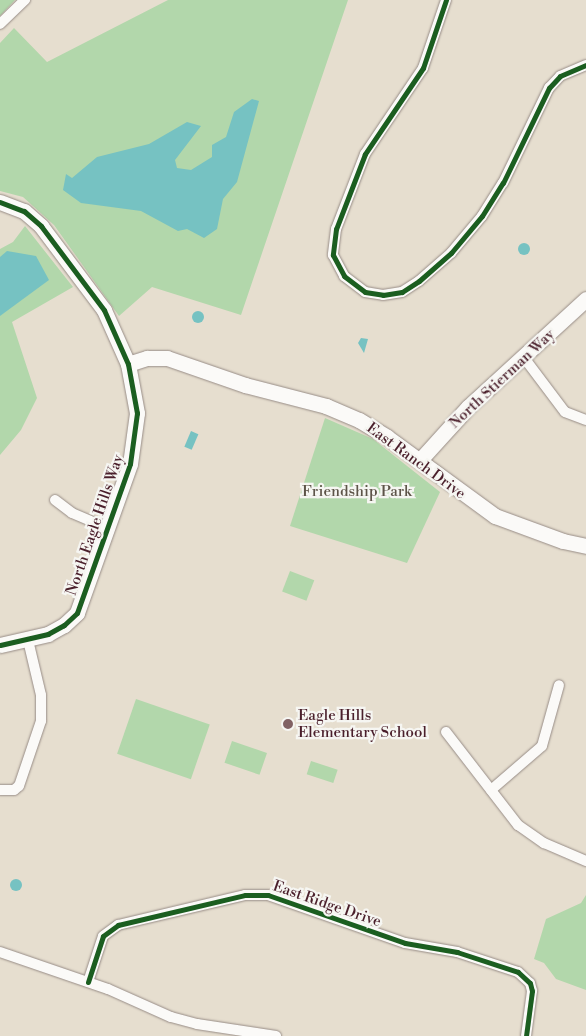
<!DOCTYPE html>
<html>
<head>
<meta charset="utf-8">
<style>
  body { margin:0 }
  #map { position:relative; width:586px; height:1036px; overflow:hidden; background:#e6decf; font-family:"Libre Bodoni",serif }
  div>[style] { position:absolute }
  .green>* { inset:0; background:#b2d7ab; transform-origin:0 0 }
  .water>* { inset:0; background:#76c2c2; transform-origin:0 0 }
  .round { border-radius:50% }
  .roads { filter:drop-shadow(0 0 1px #978c86) drop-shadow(0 0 1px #978c86) }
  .street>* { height:10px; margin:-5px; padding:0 5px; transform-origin:5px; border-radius:5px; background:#fbfaf8 }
  .secondary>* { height:15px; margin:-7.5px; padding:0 7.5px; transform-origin:7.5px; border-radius:7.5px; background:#fbfaf8 }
  .cycleway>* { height:5px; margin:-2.5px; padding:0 2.5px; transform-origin:2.5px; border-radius:2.5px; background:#1b5e20 }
  .dots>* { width:14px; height:14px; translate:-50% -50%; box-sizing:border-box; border:2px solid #f6f6f2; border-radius:50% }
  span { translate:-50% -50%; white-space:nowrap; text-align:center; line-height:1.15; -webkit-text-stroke:4.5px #f6f6f2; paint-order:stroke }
  .street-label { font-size:15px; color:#4a1f2b }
  .park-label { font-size:15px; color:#5d5448 }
  .poi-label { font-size:15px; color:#4a1f2b }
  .left { translate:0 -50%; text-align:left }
</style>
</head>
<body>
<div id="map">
  <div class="green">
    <div style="clip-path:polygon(0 0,15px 0,0 16px)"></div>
    <div style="clip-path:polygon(168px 0,348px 0,241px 315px,152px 287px,119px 316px,54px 225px,23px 197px,0 191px,0 43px,14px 28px,47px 62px)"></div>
    <div style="clip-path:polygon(25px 226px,73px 287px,12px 322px,37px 398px,21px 430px,0 455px,0 249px,13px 242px)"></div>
    <div style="clip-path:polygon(325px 418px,373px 439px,440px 492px,407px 563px,290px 526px)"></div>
    <div style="left:290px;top:571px;width:26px;height:22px;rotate:21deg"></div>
    <div style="left:136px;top:699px;width:78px;height:58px;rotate:19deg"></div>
    <div style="left:232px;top:741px;width:37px;height:23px;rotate:19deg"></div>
    <div style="left:311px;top:761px;width:28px;height:14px;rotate:18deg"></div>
    <div style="clip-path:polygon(586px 895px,586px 990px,556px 979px,544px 963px,534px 959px,546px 919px,581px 903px)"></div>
  </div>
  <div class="water">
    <div style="clip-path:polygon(252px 99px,259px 101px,237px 182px,223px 199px,217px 229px,204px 238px,187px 229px,178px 231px,141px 211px,81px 203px,63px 190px,66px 174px,72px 178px,97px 157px,149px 144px,187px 122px,201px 126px,175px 160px,177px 168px,191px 170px,212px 157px,212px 145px,226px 137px,234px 112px)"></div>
    <div class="round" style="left:518px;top:243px;width:12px;height:12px"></div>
    <div style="clip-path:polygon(7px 251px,36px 256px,49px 280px,0 316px,0 257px)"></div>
    <div class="round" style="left:192px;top:311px;width:12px;height:12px"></div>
    <div style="clip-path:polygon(361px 338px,368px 339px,364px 353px,358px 343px)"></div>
    <div style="left:191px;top:431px;width:8px;height:17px;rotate:23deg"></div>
    <div class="round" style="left:10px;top:879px;width:12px;height:12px"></div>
  </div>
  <div class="roads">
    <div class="street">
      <div style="left:446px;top:0;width:72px;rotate:108.7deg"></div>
      <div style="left:423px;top:68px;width:104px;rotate:124deg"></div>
      <div style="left:365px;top:154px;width:80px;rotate:111.1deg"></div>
      <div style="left:336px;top:229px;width:26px;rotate:97deg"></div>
      <div style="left:333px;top:255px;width:24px;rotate:62deg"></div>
      <div style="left:344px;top:276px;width:26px;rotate:37deg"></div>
      <div style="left:365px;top:292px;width:18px;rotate:9deg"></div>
      <div style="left:383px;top:295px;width:19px;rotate:-9deg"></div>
      <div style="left:402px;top:292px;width:20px;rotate:-33deg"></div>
      <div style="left:419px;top:281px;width:43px;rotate:-41.2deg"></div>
      <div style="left:451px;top:253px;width:48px;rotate:-50deg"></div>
      <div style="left:482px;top:216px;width:39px;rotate:-58deg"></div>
      <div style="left:503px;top:183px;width:106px;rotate:-64.2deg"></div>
      <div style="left:549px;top:88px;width:16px;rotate:-47deg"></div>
      <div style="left:560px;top:76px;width:28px;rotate:-23deg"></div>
      <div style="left:0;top:24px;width:35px;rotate:-44deg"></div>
      <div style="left:525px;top:359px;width:66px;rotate:53deg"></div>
      <div style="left:565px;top:412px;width:22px;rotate:21deg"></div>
      <div style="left:55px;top:500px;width:21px;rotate:37deg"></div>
      <div style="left:72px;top:513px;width:39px;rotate:23deg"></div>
      <div style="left:446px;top:732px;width:118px;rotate:52.3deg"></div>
      <div style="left:518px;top:825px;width:32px;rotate:35deg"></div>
      <div style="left:544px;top:843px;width:46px;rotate:23.2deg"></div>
      <div style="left:0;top:790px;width:14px"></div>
      <div style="left:14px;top:790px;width:6px;rotate:-39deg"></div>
      <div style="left:19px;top:786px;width:69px;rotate:-71.3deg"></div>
      <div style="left:41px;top:721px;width:26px;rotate:-90deg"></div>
      <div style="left:41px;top:695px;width:57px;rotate:-103.3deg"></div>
      <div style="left:491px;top:790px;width:67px;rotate:-40.8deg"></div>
      <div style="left:542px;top:746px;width:63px;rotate:-74.4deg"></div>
      <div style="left:0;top:952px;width:114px;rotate:18.9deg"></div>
      <div style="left:108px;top:989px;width:69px;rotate:24deg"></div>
      <div style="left:171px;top:1017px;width:27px;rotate:15deg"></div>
      <div style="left:197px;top:1024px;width:80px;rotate:8.6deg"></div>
      <div style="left:88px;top:982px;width:48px;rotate:-71.9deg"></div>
      <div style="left:103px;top:936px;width:19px;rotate:-36deg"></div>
      <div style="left:118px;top:925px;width:130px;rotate:-13.3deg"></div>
      <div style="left:245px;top:895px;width:23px"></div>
      <div style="left:268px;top:895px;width:145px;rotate:19.3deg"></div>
      <div style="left:405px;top:943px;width:53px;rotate:9.8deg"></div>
      <div style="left:457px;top:952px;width:64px;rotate:18.2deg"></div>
      <div style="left:518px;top:972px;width:16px;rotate:43deg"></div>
      <div style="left:530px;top:983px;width:8px;rotate:76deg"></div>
      <div style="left:532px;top:991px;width:45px;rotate:97.6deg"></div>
    </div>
    <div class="secondary">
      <div style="left:0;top:202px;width:26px;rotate:21deg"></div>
      <div style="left:24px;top:211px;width:23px;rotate:41deg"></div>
      <div style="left:41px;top:226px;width:105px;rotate:53.1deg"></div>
      <div style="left:104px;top:310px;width:59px;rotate:66deg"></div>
      <div style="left:128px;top:364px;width:50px;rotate:79.6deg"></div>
      <div style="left:137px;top:413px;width:51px;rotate:97.8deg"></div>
      <div style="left:130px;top:464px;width:158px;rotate:109.6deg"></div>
      <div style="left:77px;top:613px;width:18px;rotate:137deg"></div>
      <div style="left:64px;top:625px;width:18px;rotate:151deg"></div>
      <div style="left:48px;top:634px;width:49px;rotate:167.1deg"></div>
      <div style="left:128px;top:364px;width:20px;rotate:-18deg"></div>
      <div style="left:147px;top:358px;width:20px"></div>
      <div style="left:167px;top:358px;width:83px;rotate:19.1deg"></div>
      <div style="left:245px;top:385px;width:84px;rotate:14.5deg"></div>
      <div style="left:326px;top:406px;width:36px;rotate:23deg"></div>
      <div style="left:359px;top:420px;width:33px;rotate:31deg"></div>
      <div style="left:387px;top:437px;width:134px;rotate:36.2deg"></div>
      <div style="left:495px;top:516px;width:72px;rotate:20.2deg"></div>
      <div style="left:563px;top:541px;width:24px;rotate:12deg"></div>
      <div style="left:420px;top:460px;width:72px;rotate:-47.8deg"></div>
      <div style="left:468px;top:407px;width:160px;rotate:-42.5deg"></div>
    </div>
  </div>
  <div class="cycleway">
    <div style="left:446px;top:0;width:72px;rotate:108.7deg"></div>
    <div style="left:423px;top:68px;width:104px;rotate:124deg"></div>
    <div style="left:365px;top:154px;width:80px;rotate:111.1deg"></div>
    <div style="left:336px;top:229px;width:26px;rotate:97deg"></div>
    <div style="left:333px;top:255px;width:24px;rotate:62deg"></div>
    <div style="left:344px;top:276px;width:26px;rotate:37deg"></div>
    <div style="left:365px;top:292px;width:18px;rotate:9deg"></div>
    <div style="left:383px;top:295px;width:19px;rotate:-9deg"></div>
    <div style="left:402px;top:292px;width:20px;rotate:-33deg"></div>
    <div style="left:419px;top:281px;width:43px;rotate:-41.2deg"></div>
    <div style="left:451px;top:253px;width:48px;rotate:-50deg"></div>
    <div style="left:482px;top:216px;width:39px;rotate:-58deg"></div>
    <div style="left:503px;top:183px;width:106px;rotate:-64.2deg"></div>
    <div style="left:549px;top:88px;width:16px;rotate:-47deg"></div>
    <div style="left:560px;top:76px;width:28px;rotate:-23deg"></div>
    <div style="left:0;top:202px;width:26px;rotate:21deg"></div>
    <div style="left:24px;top:211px;width:23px;rotate:41deg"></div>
    <div style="left:41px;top:226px;width:105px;rotate:53.1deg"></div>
    <div style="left:104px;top:310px;width:59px;rotate:66deg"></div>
    <div style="left:128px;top:364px;width:50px;rotate:79.6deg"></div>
    <div style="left:137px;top:413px;width:51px;rotate:97.8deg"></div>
    <div style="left:130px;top:464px;width:158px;rotate:109.6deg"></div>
    <div style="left:77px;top:613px;width:18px;rotate:137deg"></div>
    <div style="left:64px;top:625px;width:18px;rotate:151deg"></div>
    <div style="left:48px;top:634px;width:49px;rotate:167.1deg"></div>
    <div style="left:88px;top:982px;width:48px;rotate:-71.9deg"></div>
    <div style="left:103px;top:936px;width:19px;rotate:-36deg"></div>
    <div style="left:118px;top:925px;width:130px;rotate:-13.3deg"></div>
    <div style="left:245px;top:895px;width:23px"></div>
    <div style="left:268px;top:895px;width:145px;rotate:19.3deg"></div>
    <div style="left:405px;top:943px;width:53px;rotate:9.8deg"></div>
    <div style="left:457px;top:952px;width:64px;rotate:18.2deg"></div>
    <div style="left:518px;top:972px;width:16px;rotate:43deg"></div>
    <div style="left:530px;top:983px;width:8px;rotate:76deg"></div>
    <div style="left:532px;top:991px;width:45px;rotate:97.6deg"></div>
  </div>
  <div class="dots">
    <div style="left:288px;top:724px;background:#816264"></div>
  </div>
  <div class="street-label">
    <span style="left:502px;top:379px;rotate:-43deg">North Stierman Way</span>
    <span style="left:416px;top:461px;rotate:36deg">East Ranch Drive</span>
    <span style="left:95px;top:525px;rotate:-71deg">North Eagle Hills Way</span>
    <span style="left:327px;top:904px;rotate:19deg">East Ridge Drive</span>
  </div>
  <div class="park-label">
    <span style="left:357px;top:492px">Friendship Park</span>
  </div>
  <div class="poi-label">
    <span class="left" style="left:298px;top:724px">Eagle Hills<br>Elementary School</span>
  </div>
</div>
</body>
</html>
